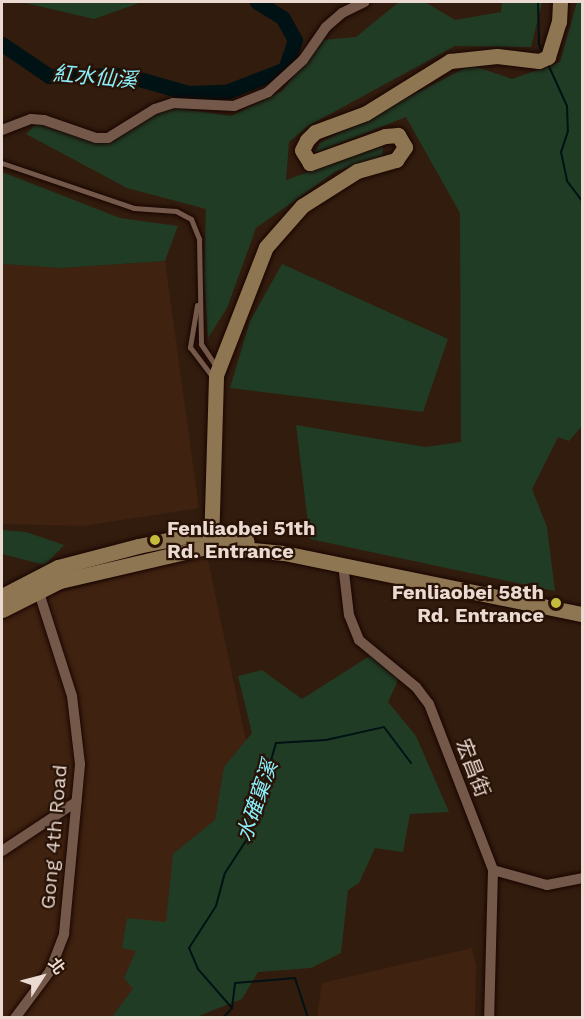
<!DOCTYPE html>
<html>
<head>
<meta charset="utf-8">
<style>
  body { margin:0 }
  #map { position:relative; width:584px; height:1019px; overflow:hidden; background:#321c0e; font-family:"Work Sans","Noto Sans TC",sans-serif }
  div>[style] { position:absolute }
  .built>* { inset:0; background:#3f2210 }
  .green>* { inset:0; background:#213c25 }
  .stream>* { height:2px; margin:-1px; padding:0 1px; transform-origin:1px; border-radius:1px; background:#011214 }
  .river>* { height:15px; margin:-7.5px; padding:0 7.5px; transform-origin:7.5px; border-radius:7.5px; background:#011214 }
  .roads { filter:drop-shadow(0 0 2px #190500) drop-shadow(0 0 2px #190500) }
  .lane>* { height:5px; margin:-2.5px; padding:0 2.5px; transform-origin:2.5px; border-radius:2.5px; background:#74594a }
  .street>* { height:10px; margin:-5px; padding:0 5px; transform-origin:5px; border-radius:5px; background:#74594a }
  .secondary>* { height:15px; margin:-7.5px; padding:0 7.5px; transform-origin:7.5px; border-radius:7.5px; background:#8f7653 }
  .dots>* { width:16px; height:16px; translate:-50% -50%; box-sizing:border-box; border:3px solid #281206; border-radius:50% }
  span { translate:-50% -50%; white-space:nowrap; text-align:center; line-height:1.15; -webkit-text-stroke:4.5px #281206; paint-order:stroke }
  .poi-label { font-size:20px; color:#eadad1; font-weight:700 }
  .left { translate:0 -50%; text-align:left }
  .right { translate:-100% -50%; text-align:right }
  .street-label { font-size:20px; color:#eadad1 }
  .water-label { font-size:21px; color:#8beffc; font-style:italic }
  .frame { position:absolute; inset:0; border:3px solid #eadad1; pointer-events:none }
  .north { position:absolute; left:12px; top:947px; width:60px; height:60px; -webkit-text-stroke:4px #281206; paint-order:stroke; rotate:54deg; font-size:16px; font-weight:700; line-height:24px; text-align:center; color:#eadad1 }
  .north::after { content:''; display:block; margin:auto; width:21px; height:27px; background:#eadad1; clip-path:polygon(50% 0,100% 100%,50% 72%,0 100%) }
</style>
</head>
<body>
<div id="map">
  <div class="built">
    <div style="clip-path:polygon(165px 261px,199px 508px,83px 526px,2px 524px,2px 264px,61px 268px)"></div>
    <div style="clip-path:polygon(207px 555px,253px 774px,152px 1017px,2px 1018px,2px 619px,50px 595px)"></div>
    <div style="clip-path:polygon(472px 948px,476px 966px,475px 1017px,317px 1017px,322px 983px)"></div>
  </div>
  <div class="green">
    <div style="clip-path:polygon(21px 2px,142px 2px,94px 19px)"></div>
    <div style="clip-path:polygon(399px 2px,425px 2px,455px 20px,501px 12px,502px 2px,542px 2px,531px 47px,455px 46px,308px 126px,289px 142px,286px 180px,383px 146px,382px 158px,336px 171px,256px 228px,227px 308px,208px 338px,204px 275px,206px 209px,127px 188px,26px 134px,41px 119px,97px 142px,163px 106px,231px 116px,282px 91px,322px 40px,356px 37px)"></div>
    <div style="clip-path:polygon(577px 2px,582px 2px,582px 426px,569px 441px,558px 437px,532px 489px,547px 527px,555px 591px,310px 539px,296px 425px,425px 447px,461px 442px,460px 213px,406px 117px,315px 153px,320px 143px,471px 65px,512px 79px,560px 62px)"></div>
    <div style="clip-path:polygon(2px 172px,120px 218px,178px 226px,165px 261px,61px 268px,2px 264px)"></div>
    <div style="clip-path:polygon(282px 264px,448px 339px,423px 412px,230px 388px,250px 321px)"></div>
    <div style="clip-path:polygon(2px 530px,26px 532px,64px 545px,45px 565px,2px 554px)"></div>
    <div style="clip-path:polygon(376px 652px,400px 676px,388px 702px,416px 736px,449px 812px,410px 814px,403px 852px,375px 848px,359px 883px,348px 890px,341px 953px,311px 968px,258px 972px,242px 999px,196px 1017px,116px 1018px,113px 1015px,133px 989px,124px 978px,136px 951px,122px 948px,127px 918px,166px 922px,173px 854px,215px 820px,224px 767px,252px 733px,238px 676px,262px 670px,302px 699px)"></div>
  </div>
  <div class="stream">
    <div style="left:538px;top:2px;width:42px;rotate:88.6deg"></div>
    <div style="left:539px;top:44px;width:9px;rotate:69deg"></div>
    <div style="left:547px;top:62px;width:48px;rotate:65.6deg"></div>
    <div style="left:567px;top:106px;width:25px;rotate:88deg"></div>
    <div style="left:568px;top:131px;width:22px;rotate:108deg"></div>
    <div style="left:561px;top:152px;width:30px;rotate:78deg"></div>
    <div style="left:567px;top:181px;width:25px;rotate:53deg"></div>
    <div style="left:232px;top:1008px;width:52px;rotate:-131.1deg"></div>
    <div style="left:198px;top:969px;width:23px;rotate:-113deg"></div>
    <div style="left:189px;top:948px;width:50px;rotate:-57.3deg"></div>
    <div style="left:216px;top:906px;width:34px;rotate:-75deg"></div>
    <div style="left:225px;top:873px;width:44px;rotate:-57deg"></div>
    <div style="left:249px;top:836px;width:97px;rotate:-73.8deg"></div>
    <div style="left:276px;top:743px;width:50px;rotate:-3.4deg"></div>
    <div style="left:326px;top:740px;width:59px;rotate:-12.6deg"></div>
    <div style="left:384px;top:727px;width:45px;rotate:53.1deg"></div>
    <div style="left:232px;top:1008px;width:25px;rotate:-83deg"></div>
    <div style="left:235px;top:983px;width:60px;rotate:-4.8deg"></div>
    <div style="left:295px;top:978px;width:42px;rotate:72deg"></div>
    <div style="left:223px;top:1018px;width:13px;rotate:-48deg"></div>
  </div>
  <div class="river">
    <div style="left:2px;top:44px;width:57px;rotate:34.2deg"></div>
    <div style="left:49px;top:76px;width:76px;rotate:-0.8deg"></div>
    <div style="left:125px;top:75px;width:66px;rotate:15.9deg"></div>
    <div style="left:188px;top:93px;width:38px;rotate:-2deg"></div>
    <div style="left:226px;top:92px;width:63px;rotate:-21.3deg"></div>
    <div style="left:285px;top:69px;width:31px;rotate:-71deg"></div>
    <div style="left:295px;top:40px;width:25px;rotate:-119deg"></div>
    <div style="left:283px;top:18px;width:31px;rotate:-148deg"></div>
  </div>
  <div class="roads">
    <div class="lane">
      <div style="left:2px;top:163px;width:139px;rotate:18.8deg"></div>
      <div style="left:134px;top:208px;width:42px;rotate:4.1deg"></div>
      <div style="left:176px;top:211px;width:17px;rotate:28deg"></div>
      <div style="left:191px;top:219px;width:22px;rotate:68deg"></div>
      <div style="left:199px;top:239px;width:105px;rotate:88.9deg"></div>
      <div style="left:201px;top:344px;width:29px;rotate:56deg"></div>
      <div style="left:197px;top:305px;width:43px;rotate:99.5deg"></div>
      <div style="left:190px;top:347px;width:38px;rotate:53deg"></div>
    </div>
    <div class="street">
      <div style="left:2px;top:130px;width:31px;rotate:-21deg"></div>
      <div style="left:31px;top:119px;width:13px;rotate:4deg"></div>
      <div style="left:44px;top:120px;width:55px;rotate:19.1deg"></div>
      <div style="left:96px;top:138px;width:12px"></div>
      <div style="left:108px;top:138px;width:55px;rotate:-31.7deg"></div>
      <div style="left:155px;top:109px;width:19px;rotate:-18deg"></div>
      <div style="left:173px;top:103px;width:61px;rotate:2.8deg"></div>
      <div style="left:234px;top:106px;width:37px;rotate:-22deg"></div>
      <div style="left:268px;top:92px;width:47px;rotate:-42.4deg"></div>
      <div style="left:303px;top:60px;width:40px;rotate:-55.1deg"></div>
      <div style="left:326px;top:27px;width:21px;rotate:-41deg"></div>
      <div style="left:342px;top:13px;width:25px;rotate:-26deg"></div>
      <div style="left:343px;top:564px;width:51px;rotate:83.3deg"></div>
      <div style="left:349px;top:615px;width:27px;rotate:68deg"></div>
      <div style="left:359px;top:640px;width:74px;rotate:39.5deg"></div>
      <div style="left:416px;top:687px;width:21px;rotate:53deg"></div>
      <div style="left:429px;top:704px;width:178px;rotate:68.9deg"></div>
      <div style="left:493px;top:870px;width:148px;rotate:91.5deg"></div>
      <div style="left:2px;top:851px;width:89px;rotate:-33.5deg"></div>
      <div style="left:493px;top:870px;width:56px;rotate:15.5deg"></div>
      <div style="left:547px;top:885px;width:36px;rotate:-11deg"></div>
      <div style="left:15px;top:1018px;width:59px;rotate:-53.3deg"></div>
      <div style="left:50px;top:971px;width:40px;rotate:-69deg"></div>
      <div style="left:64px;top:934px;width:171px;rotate:-84.6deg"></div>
      <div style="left:80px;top:764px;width:68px;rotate:-96.7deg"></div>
      <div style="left:72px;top:696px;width:115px;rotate:-107.7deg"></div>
    </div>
    <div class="secondary">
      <div style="left:211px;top:546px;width:171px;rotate:-88.3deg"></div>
      <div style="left:216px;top:375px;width:137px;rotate:-68.7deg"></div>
      <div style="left:266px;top:247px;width:55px;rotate:-48.7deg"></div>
      <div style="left:302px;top:206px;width:65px;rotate:-32.5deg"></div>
      <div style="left:357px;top:171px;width:41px;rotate:-15.8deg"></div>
      <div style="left:396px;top:160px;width:16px;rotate:-55deg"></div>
      <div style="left:405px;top:147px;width:14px;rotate:-120deg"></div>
      <div style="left:398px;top:135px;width:13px;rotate:176deg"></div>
      <div style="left:385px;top:136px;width:80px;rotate:160.2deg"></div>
      <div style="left:310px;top:163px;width:15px;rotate:-122deg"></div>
      <div style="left:302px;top:150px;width:11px;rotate:-63deg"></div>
      <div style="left:307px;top:140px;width:11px;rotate:-45deg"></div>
      <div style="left:315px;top:132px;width:54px;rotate:-20.4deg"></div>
      <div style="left:366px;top:113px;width:99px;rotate:-31.8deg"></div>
      <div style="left:450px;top:61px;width:47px;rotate:-6.1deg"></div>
      <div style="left:497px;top:56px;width:42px;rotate:6.8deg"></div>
      <div style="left:539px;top:61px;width:10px;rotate:-24deg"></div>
      <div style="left:548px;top:57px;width:37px;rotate:-73deg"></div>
      <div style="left:559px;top:22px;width:20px;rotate:-87deg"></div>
      <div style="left:2px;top:596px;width:63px;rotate:-27.4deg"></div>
      <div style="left:58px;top:567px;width:83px;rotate:-14.7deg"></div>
      <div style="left:138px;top:546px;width:75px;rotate:-11.6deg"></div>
      <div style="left:211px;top:531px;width:37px;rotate:16deg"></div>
      <div style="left:2px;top:610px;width:65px;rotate:-26.6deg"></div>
      <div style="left:60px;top:581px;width:155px;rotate:-13.1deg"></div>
      <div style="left:211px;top:546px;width:73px;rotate:5.5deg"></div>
      <div style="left:284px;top:553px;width:304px;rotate:11.6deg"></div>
    </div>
  </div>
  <div class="dots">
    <div style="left:155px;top:540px;background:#c5bc3d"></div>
    <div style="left:556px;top:603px;background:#c5bc3d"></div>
  </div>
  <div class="poi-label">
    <span class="left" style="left:167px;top:540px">Fenliaobei 51th<br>Rd. Entrance</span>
    <span class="right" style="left:544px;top:604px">Fenliaobei 58th<br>Rd. Entrance</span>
  </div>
  <div class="street-label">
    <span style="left:473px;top:768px;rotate:69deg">宏昌街</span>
    <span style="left:54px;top:837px;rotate:-85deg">Gong 4th Road</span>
  </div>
  <div class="water-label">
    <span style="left:95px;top:77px;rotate:5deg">紅水仙溪</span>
    <span style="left:257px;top:801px;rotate:-71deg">水確窠溪</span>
  </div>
  <div class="frame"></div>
  <div class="north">北</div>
</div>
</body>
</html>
